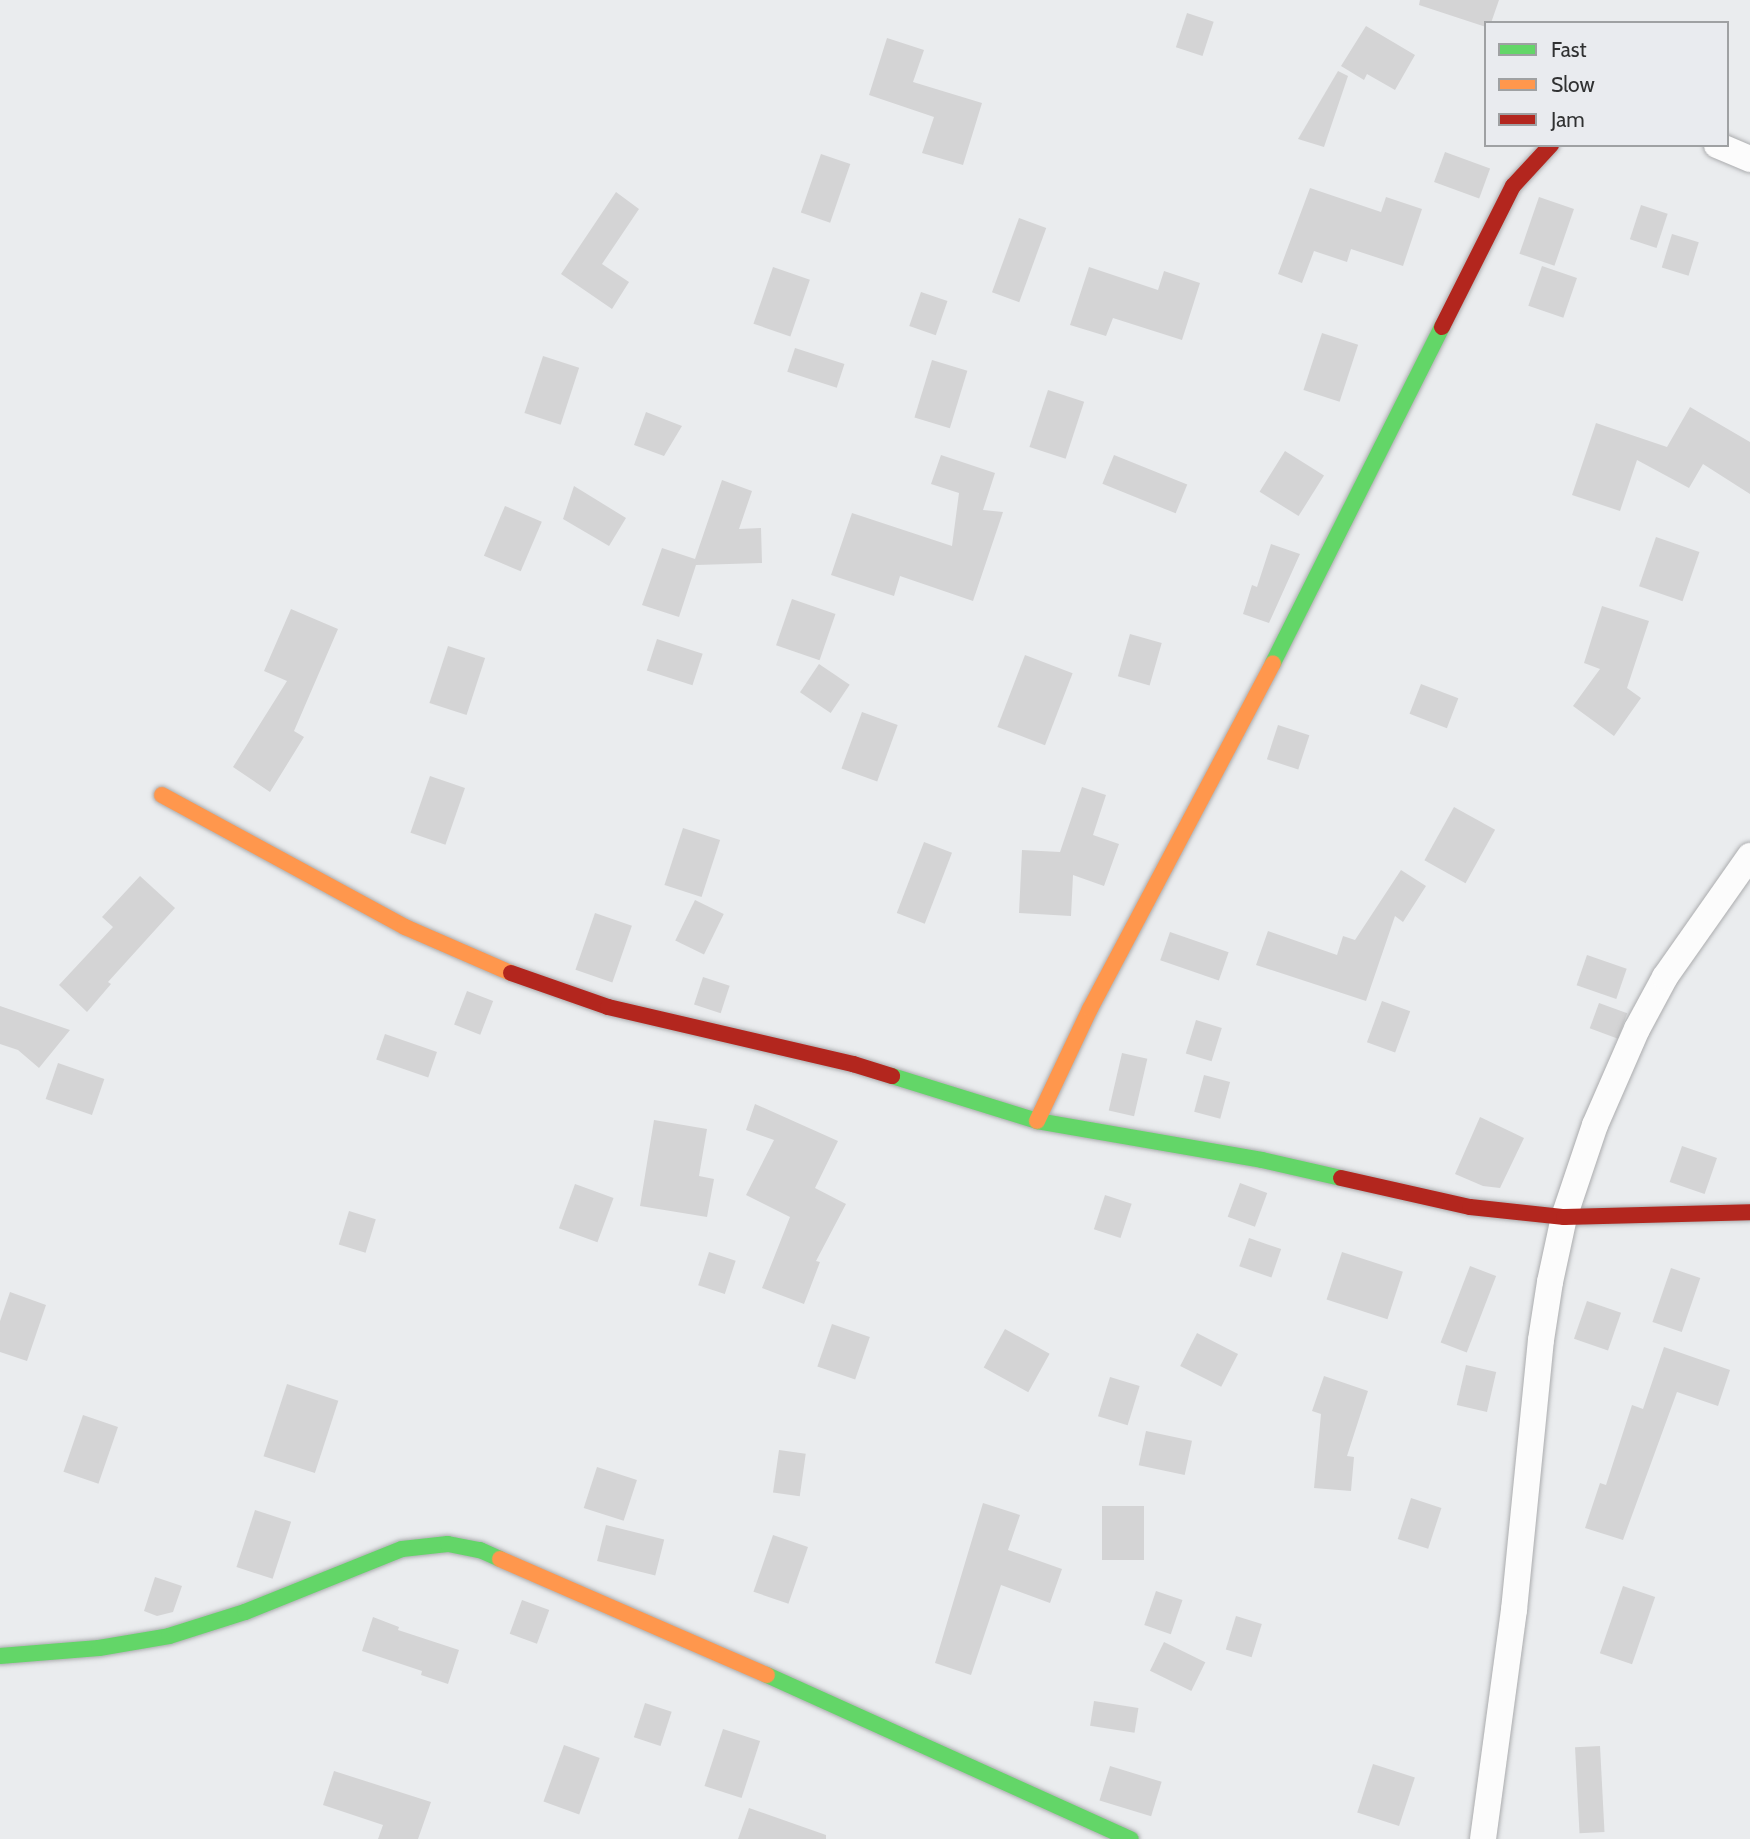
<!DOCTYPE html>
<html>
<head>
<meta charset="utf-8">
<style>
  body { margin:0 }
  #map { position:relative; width:1750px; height:1839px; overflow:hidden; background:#eaecee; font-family:Cabin,sans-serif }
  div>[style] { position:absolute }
  .building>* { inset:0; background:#d4d4d5; transform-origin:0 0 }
  .roads { filter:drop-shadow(0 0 2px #abacae) drop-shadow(0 0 2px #abacae) }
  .street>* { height:26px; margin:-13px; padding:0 13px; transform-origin:13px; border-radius:13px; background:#fcfcfc }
  .fast>* { height:16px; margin:-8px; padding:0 8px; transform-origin:8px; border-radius:8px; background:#63d668 }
  .slow>* { height:16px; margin:-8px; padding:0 8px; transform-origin:8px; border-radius:8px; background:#ff974d }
  .jam>* { height:16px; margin:-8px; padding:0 8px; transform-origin:8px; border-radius:8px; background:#b3261e }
  span { translate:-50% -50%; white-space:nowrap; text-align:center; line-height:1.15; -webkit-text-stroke:5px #e9ebef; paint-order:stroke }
  .legend { position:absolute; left:1484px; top:21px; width:245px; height:126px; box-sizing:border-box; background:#e9ebef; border:2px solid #9fa1a3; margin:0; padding:9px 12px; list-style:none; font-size:21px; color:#303132 }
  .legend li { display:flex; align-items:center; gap:14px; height:35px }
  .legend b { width:35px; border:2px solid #9fa1a3 }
</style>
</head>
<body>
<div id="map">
  <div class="building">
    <div style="clip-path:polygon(1420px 0,1499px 0,1491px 23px,1486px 23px,1486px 27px,1419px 5px)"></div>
    <div style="left:1187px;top:13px;width:28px;height:36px;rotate:18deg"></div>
    <div style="clip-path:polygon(1366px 26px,1415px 55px,1395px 90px,1367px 74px,1364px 80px,1341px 66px)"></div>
    <div style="clip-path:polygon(887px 38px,924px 50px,913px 82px,982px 103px,963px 165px,922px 153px,934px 117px,869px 95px)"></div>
    <div style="clip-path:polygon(1338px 71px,1348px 76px,1324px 147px,1298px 139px)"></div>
    <div style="left:1445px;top:152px;width:48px;height:32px;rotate:20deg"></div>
    <div style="left:821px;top:154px;width:31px;height:62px;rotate:19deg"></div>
    <div style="clip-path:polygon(1310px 188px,1381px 212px,1386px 197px,1422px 209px,1403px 266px,1351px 249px,1347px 262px,1314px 251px,1302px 283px,1278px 274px)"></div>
    <div style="clip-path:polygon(616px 192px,639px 209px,602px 264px,629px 282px,612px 309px,561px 274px)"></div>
    <div style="left:1539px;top:197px;width:37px;height:60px;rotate:19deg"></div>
    <div style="left:1641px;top:205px;width:28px;height:36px;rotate:18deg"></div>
    <div style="left:1019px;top:218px;width:29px;height:79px;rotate:20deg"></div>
    <div style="left:1672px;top:234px;width:28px;height:35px;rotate:17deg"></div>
    <div style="left:1542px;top:266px;width:37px;height:42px;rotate:19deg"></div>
    <div style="left:773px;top:267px;width:39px;height:60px;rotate:19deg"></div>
    <div style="clip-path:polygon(1089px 267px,1158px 290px,1164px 271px,1200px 283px,1182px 340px,1113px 318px,1106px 336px,1070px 325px)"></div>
    <div style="left:921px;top:292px;width:28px;height:36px;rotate:19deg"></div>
    <div style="left:1322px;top:333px;width:38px;height:60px;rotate:18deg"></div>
    <div style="left:795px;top:348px;width:52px;height:25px;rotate:18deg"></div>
    <div style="left:543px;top:356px;width:38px;height:60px;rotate:18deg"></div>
    <div style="left:932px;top:360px;width:37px;height:60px;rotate:17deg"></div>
    <div style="left:1048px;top:390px;width:38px;height:60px;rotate:18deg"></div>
    <div style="clip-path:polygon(1690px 407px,1750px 442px,1750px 494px,1703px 464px,1689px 488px,1637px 460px,1620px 511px,1572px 495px,1596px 423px,1667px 447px)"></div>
    <div style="clip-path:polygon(646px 412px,682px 426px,664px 456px,634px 445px)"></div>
    <div style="left:1285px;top:451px;width:46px;height:48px;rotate:32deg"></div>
    <div style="clip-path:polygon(941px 455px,995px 473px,983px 510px,1003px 512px,973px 601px,900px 576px,894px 596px,831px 575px,852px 513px,952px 546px,959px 493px,931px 484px)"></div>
    <div style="left:1114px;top:455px;width:79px;height:31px;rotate:22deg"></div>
    <div style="clip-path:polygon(722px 480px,752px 491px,739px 529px,761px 528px,762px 563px,696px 565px,679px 617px,642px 605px,662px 548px,695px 559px)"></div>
    <div style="clip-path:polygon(574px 486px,626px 518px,609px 546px,563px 519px)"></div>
    <div style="left:505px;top:506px;width:40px;height:54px;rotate:23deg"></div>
    <div style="left:1656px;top:537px;width:46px;height:52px;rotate:19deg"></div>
    <div style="clip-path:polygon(1271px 544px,1300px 554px,1269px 623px,1243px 614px,1252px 585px,1257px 587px)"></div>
    <div style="left:792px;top:599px;width:46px;height:49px;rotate:19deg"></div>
    <div style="clip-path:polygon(1602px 606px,1649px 621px,1627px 688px,1641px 698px,1614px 736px,1573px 706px,1600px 669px,1584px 663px)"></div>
    <div style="clip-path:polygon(291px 609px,338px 629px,294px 731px,304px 737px,270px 792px,233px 767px,287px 681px,264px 671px)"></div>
    <div style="left:1130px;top:634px;width:33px;height:44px;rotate:16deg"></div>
    <div style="left:657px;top:639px;width:48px;height:33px;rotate:18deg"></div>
    <div style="left:448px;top:646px;width:39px;height:60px;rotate:18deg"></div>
    <div style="left:1025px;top:655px;width:51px;height:77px;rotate:21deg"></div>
    <div style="left:819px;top:664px;width:37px;height:34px;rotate:34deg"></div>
    <div style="left:1421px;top:684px;width:40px;height:32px;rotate:21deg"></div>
    <div style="left:862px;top:712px;width:38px;height:60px;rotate:20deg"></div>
    <div style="left:1278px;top:725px;width:33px;height:36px;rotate:18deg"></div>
    <div style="left:430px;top:776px;width:37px;height:60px;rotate:19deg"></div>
    <div style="clip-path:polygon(1082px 787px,1106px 795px,1093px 835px,1119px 844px,1104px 886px,1073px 875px,1071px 916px,1019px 913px,1022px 850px,1060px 852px)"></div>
    <div style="left:1454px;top:807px;width:47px;height:61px;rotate:29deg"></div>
    <div style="left:683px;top:828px;width:39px;height:60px;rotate:18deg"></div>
    <div style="left:924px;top:842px;width:30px;height:76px;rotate:21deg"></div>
    <div style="clip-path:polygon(1401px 870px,1426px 886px,1403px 922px,1395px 916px,1366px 1001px,1256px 965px,1268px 931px,1337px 955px,1343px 936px,1355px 940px)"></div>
    <div style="clip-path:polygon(140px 876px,175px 908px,108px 982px,111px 984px,87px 1012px,59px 985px,113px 927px,102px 917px)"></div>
    <div style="left:695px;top:900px;width:32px;height:45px;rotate:26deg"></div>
    <div style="left:595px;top:913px;width:39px;height:60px;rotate:19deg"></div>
    <div style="left:1170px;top:932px;width:62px;height:30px;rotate:19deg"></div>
    <div style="left:1587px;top:955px;width:42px;height:32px;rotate:19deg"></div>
    <div style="left:703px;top:977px;width:28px;height:29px;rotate:18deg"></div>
    <div style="left:467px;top:991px;width:28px;height:36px;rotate:21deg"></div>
    <div style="left:1382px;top:1001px;width:30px;height:44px;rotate:20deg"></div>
    <div style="left:1599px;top:1003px;width:30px;height:27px;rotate:20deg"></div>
    <div style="clip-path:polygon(0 1006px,70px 1030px,39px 1068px,18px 1050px,0 1044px)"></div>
    <div style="left:1196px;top:1020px;width:27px;height:35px;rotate:17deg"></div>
    <div style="left:385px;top:1034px;width:55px;height:27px;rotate:19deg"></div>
    <div style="left:1122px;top:1053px;width:26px;height:59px;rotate:13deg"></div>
    <div style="left:58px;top:1063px;width:49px;height:38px;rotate:19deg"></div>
    <div style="left:1204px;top:1075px;width:27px;height:38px;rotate:15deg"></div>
    <div style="clip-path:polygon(755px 1104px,838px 1141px,815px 1188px,846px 1204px,816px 1261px,820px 1262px,804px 1304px,762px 1288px,790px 1217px,746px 1195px,774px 1140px,746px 1130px)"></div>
    <div style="clip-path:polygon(1480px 1117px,1524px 1138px,1500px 1188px,1483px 1186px,1455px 1174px)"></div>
    <div style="clip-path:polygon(654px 1120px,707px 1129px,699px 1176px,714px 1179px,707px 1217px,640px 1206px)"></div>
    <div style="left:1682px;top:1146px;width:37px;height:38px;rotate:19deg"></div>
    <div style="left:1240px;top:1183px;width:29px;height:36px;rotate:20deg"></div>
    <div style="left:575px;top:1184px;width:41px;height:47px;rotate:20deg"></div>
    <div style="left:1105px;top:1195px;width:28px;height:36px;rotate:18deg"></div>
    <div style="left:349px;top:1211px;width:28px;height:35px;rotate:17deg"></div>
    <div style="left:1249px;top:1238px;width:34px;height:30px;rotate:19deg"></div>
    <div style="left:709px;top:1252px;width:28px;height:35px;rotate:18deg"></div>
    <div style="left:1342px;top:1252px;width:64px;height:50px;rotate:18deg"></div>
    <div style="left:1470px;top:1266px;width:28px;height:82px;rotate:21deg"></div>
    <div style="left:1671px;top:1268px;width:31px;height:57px;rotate:19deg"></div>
    <div style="clip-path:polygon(10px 1292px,46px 1305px,27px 1361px,0 1352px,0 1321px)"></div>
    <div style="left:1587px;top:1301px;width:36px;height:40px;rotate:19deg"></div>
    <div style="left:832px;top:1324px;width:40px;height:45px;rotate:19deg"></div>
    <div style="left:1005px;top:1329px;width:51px;height:44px;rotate:29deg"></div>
    <div style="left:1197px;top:1333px;width:46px;height:37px;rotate:27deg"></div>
    <div style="clip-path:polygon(1664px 1347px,1730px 1370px,1718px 1406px,1677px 1392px,1623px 1540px,1585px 1528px,1600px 1483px,1606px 1485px,1632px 1405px,1643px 1409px)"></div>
    <div style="left:1466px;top:1365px;width:31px;height:41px;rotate:13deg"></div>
    <div style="clip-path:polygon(1324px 1376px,1368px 1391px,1347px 1456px,1354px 1457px,1351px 1491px,1314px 1488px,1321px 1414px,1312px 1411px)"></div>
    <div style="left:1110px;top:1377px;width:31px;height:41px;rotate:17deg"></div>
    <div style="left:287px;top:1384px;width:54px;height:76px;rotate:18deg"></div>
    <div style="left:83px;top:1415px;width:37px;height:60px;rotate:19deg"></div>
    <div style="left:1146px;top:1431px;width:47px;height:35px;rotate:12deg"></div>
    <div style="left:779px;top:1450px;width:27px;height:43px;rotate:8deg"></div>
    <div style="left:597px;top:1467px;width:42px;height:43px;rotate:18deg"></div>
    <div style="left:1411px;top:1498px;width:32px;height:43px;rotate:18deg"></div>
    <div style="clip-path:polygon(983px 1503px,1020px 1515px,1008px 1550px,1062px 1569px,1050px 1603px,1001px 1585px,971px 1675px,935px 1663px)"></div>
    <div style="left:1102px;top:1506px;width:42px;height:54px"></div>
    <div style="left:255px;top:1510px;width:38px;height:60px;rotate:18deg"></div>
    <div style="left:606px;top:1525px;width:60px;height:37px;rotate:14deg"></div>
    <div style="left:773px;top:1535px;width:37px;height:60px;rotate:19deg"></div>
    <div style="clip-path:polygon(155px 1577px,182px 1586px,173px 1612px,157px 1616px,144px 1611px)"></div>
    <div style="left:1623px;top:1586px;width:34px;height:71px;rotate:19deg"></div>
    <div style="left:1156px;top:1591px;width:28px;height:36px;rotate:19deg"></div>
    <div style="left:522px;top:1600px;width:29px;height:36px;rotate:20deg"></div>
    <div style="left:1236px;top:1616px;width:27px;height:35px;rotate:17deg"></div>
    <div style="clip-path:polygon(373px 1617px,399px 1627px,398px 1630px,459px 1650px,448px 1684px,421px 1675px,422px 1671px,362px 1651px)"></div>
    <div style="left:1164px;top:1642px;width:46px;height:32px;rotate:26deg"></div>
    <div style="left:1094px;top:1701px;width:45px;height:25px;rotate:9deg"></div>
    <div style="left:645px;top:1703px;width:28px;height:36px;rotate:18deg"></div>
    <div style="left:723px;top:1729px;width:39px;height:60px;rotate:18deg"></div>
    <div style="left:564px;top:1745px;width:38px;height:60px;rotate:20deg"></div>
    <div style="left:1600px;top:1746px;width:86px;height:25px;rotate:87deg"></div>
    <div style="left:1373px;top:1764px;width:44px;height:51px;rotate:18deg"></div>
    <div style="left:1110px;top:1766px;width:54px;height:36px;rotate:17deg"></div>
    <div style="clip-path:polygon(334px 1771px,431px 1802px,418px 1839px,378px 1839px,383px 1825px,323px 1805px)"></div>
    <div style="clip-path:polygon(749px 1808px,826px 1835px,826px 1839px,738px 1839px)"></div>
  </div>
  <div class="roads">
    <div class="street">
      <div style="left:1717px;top:145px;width:36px;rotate:23deg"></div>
      <div style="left:1483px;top:1839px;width:231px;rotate:-82.3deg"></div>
      <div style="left:1514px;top:1610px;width:271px;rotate:-84.3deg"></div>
      <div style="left:1541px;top:1340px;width:59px;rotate:-81.2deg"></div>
      <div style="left:1550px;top:1282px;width:66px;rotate:-77.8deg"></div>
      <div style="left:1564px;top:1217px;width:97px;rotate:-71.4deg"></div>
      <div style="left:1595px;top:1125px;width:105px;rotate:-66.4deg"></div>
      <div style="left:1637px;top:1029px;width:59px;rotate:-61.7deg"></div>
      <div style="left:1665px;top:977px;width:148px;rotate:-54.9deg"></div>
    </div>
    <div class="fast">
      <div style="left:1273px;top:663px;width:376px;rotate:-63.3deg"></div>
      <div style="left:892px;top:1076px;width:152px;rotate:17.2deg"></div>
      <div style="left:1037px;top:1121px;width:228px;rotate:9.8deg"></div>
      <div style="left:1262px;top:1160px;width:81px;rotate:12.8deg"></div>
      <div style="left:0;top:1656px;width:99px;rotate:-4.6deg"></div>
      <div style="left:99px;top:1648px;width:71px;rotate:-9.7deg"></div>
      <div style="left:169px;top:1636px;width:80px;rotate:-17.5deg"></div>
      <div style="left:245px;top:1612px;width:169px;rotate:-21.9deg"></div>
      <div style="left:402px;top:1549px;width:46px;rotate:-6.2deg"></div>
      <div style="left:448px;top:1544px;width:33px;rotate:11deg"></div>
      <div style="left:480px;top:1550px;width:22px;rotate:24deg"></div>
      <div style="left:767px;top:1675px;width:399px;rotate:24.3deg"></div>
    </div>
    <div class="slow">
      <div style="left:162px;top:795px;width:277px;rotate:28.5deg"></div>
      <div style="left:405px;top:927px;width:116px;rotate:23.5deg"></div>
      <div style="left:1037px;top:1121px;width:124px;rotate:-64.7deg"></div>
      <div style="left:1090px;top:1009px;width:391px;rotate:-62.1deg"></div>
      <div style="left:500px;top:1559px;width:291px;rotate:23.5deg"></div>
    </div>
    <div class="jam">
      <div style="left:1442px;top:327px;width:158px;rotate:-63.3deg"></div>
      <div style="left:1513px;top:186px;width:56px;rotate:-47.2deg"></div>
      <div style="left:511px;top:973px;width:103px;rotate:19.3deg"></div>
      <div style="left:608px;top:1007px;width:252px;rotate:13.1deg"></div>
      <div style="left:853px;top:1064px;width:41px;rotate:17.1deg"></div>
      <div style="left:1341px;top:1178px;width:132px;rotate:12.7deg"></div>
      <div style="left:1470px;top:1207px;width:95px;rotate:6.1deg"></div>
      <div style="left:1564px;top:1217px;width:186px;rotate:-1.5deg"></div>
    </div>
  </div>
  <ul class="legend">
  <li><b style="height:9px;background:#63d668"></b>Fast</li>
  <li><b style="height:9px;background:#ff974d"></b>Slow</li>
  <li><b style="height:9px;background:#b3261e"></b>Jam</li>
  </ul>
</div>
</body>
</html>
